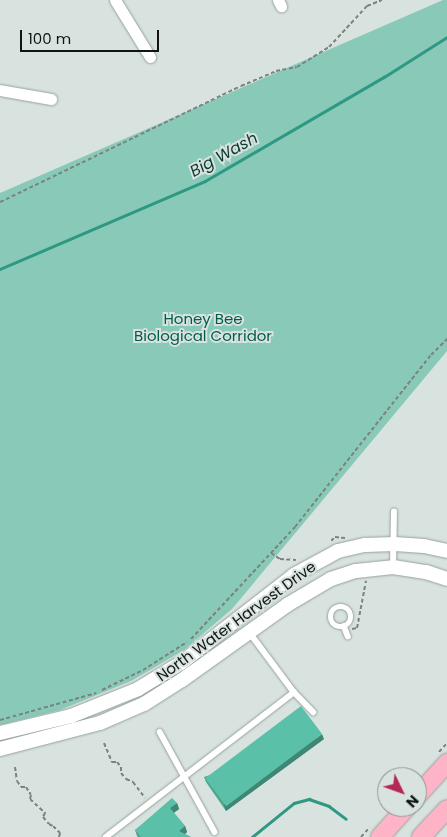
<!DOCTYPE html>
<html>
<head>
<meta charset="utf-8">
<style>
  body { margin:0 }
  #map { position:relative; width:447px; height:837px; overflow:hidden; background:#d8e2df; font-family:Poppins,sans-serif }
  div>[style] { position:absolute }
  .green>* { inset:0; background:#89c9b7 }
  .stream>* { height:2.5px; margin:-1.25px; padding:0 1.25px; transform-origin:1.25px; border-radius:1.25px; background:#2e9982 }
  .path>* { height:2px; margin-top:-1px; transform-origin:0; background:repeating-linear-gradient(90deg,#7b8381 0 4px,transparent 0 6.5px) }
  .roads { filter:drop-shadow(0 0 1px #97a19e) drop-shadow(0 0 1px #97a19e) }
  .service>* { height:5.5px; margin:-2.75px; padding:0 2.75px; transform-origin:2.75px; border-radius:2.75px; background:#fff }
  .service>.ring { margin:-2.75px; padding:0; box-sizing:content-box; background:none; border:5.5px solid #fff; border-radius:50% }
  .minor>* { height:11px; margin:-5.5px; padding:0 5.5px; transform-origin:5.5px; border-radius:5.5px; background:#fff }
  .tertiary>* { height:14px; margin:-7px; padding:0 7px; transform-origin:7px; border-radius:7px; background:#fff }
  .primary>* { height:18px; margin:-9px; padding:0 9px; transform-origin:9px; border-radius:9px; background:#feb3c7 }
  .wall>* { inset:0; background:#4da590 }
  .shaded-wall>* { inset:0; background:#3f8675 }
  .building>* { inset:0; background:#5ac0a7; transform-origin:0 0 }
  span { translate:-50% -50%; white-space:nowrap; text-align:center; line-height:1.15; -webkit-text-stroke:4px #d8e2df; paint-order:stroke }
  .park-label { font-size:15px; color:#025c4c }
  .street-label { font-size:15px; color:#101413 }
  .water-label { font-size:16px; color:#0c3b31; font-style:italic }
  .north { position:absolute; left:377px; top:767px; width:50px; height:50px; box-sizing:border-box; background:#d8e2df; border:1px solid #88908d; border-radius:50%; rotate:132deg; font-size:14px; font-weight:700; line-height:20px; text-align:center; color:#101413 }
  .north::after { content:''; display:block; margin:auto; width:18px; height:22px; background:#b52659; clip-path:polygon(50% 0,100% 100%,50% 72%,0 100%) }
  .scale { position:absolute; left:20px; top:30px; width:139px; height:22px; box-sizing:border-box; border:2px solid #101413; border-top:0; padding-left:6px; font-size:15px; line-height:18px; white-space:nowrap; color:#101413; -webkit-text-stroke:4px #d8e2df; paint-order:stroke }
</style>
</head>
<body>
<div id="map">
  <div class="green">
    <div style="clip-path:polygon(443px 0,447px 0,447px 351px,232px 609px,184px 650px,131px 681px,60px 710px,0 725px,0 193px)"></div>
  </div>
  <div class="stream">
    <div style="left:0;top:269px;width:223px;rotate:-23.2deg"></div>
    <div style="left:205px;top:181px;width:207px;rotate:-30.2deg"></div>
    <div style="left:384px;top:77px;width:75px;rotate:-32.4deg"></div>
    <div style="left:252px;top:837px;width:54px;rotate:-39deg"></div>
    <div style="left:294px;top:803px;width:16px;rotate:-15deg"></div>
    <div style="left:309px;top:799px;width:21px;rotate:19deg"></div>
    <div style="left:329px;top:806px;width:21px;rotate:37deg"></div>
  </div>
  <div class="path">
    <div style="left:0;top:202px;width:267px;rotate:-25.7deg"></div>
    <div style="left:241px;top:86px;width:38px;rotate:-23deg"></div>
    <div style="left:276px;top:71px;width:21px;rotate:-11deg"></div>
    <div style="left:297px;top:67px;width:38px;rotate:-32deg"></div>
    <div style="left:329px;top:47px;width:56px;rotate:-47.2deg"></div>
    <div style="left:367px;top:6px;width:16px;rotate:-22deg"></div>
    <div style="left:331px;top:541px;width:6px;rotate:-45deg"></div>
    <div style="left:335px;top:537px;width:10px;rotate:6deg"></div>
    <div style="left:271px;top:553px;width:11px;rotate:34deg"></div>
    <div style="left:280px;top:559px;width:16px;rotate:4deg"></div>
    <div style="left:352px;top:629px;width:5px;rotate:-11deg"></div>
    <div style="left:357px;top:628px;width:48px;rotate:-79.2deg"></div>
    <div style="left:191px;top:639px;width:153px;rotate:-47.1deg"></div>
    <div style="left:295px;top:527px;width:219px;rotate:-51.7deg"></div>
    <div style="left:431px;top:355px;width:23px;rotate:-45deg"></div>
    <div style="left:102px;top:690px;width:46px;rotate:-26deg"></div>
    <div style="left:143px;top:670px;width:52px;rotate:-32.5deg"></div>
    <div style="left:0;top:720px;width:100px;rotate:-15.7deg"></div>
    <div style="left:104px;top:743px;width:21px;rotate:67deg"></div>
    <div style="left:112px;top:762px;width:5px"></div>
    <div style="left:117px;top:762px;width:6px;rotate:51deg"></div>
    <div style="left:121px;top:767px;width:6px;rotate:90deg"></div>
    <div style="left:121px;top:773px;width:8px;rotate:50deg"></div>
    <div style="left:126px;top:779px;width:8px;rotate:23deg"></div>
    <div style="left:133px;top:782px;width:20px;rotate:53deg"></div>
    <div style="left:439px;top:752px;width:12px;rotate:-48deg"></div>
    <div style="left:15px;top:767px;width:14px;rotate:82deg"></div>
    <div style="left:17px;top:781px;width:7px;rotate:56deg"></div>
    <div style="left:21px;top:787px;width:5px"></div>
    <div style="left:26px;top:787px;width:9px;rotate:58deg"></div>
    <div style="left:31px;top:795px;width:4px;rotate:104deg"></div>
    <div style="left:30px;top:799px;width:21px;rotate:43deg"></div>
    <div style="left:45px;top:813px;width:4px;rotate:117deg"></div>
    <div style="left:43px;top:817px;width:9px;rotate:49deg"></div>
    <div style="left:49px;top:824px;width:4px;rotate:27deg"></div>
    <div style="left:53px;top:826px;width:10px;rotate:45deg"></div>
    <div style="left:60px;top:833px;width:4px;rotate:104deg"></div>
    <div style="left:361px;top:837px;width:13px;rotate:-48deg"></div>
  </div>
  <div class="roads">
    <div class="service">
      <div style="left:393px;top:567px;width:55px;rotate:-89deg"></div>
      <div class="ring" style="left:331px;top:607px;width:14.5px;height:14.5px"></div>
      <div style="left:344px;top:626px;width:11px;rotate:68deg"></div>
      <div style="left:250px;top:633px;width:74px;rotate:53.3deg"></div>
      <div style="left:294px;top:692px;width:28px;rotate:46deg"></div>
      <div style="left:160px;top:732px;width:114px;rotate:61.2deg"></div>
      <div style="left:106px;top:837px;width:237px;rotate:-37.6deg"></div>
    </div>
    <div class="minor">
      <div style="left:115px;top:0;width:67px;rotate:58.4deg"></div>
      <div style="left:278px;top:0;width:7px;rotate:63deg"></div>
      <div style="left:0;top:90px;width:52px;rotate:10deg"></div>
    </div>
    <div class="tertiary">
      <div style="left:0;top:733px;width:73px;rotate:-13.5deg"></div>
      <div style="left:71px;top:716px;width:72px;rotate:-21.9deg"></div>
      <div style="left:138px;top:689px;width:50px;rotate:-31.2deg"></div>
      <div style="left:181px;top:663px;width:143px;rotate:-37.9deg"></div>
      <div style="left:294px;top:575px;width:50px;rotate:-28.6deg"></div>
      <div style="left:338px;top:551px;width:28px;rotate:-13deg"></div>
      <div style="left:365px;top:545px;width:30px;rotate:-2deg"></div>
      <div style="left:395px;top:544px;width:29px;rotate:4deg"></div>
      <div style="left:424px;top:546px;width:24px;rotate:12deg"></div>
      <div style="left:0;top:749px;width:103px;rotate:-14.6deg"></div>
      <div style="left:100px;top:723px;width:48px;rotate:-23.4deg"></div>
      <div style="left:144px;top:704px;width:45px;rotate:-32.3deg"></div>
      <div style="left:182px;top:680px;width:129px;rotate:-35.5deg"></div>
      <div style="left:287px;top:605px;width:51px;rotate:-30.6deg"></div>
      <div style="left:331px;top:579px;width:26px;rotate:-18deg"></div>
      <div style="left:356px;top:571px;width:37px;rotate:-6deg"></div>
      <div style="left:393px;top:567px;width:33px;rotate:9deg"></div>
      <div style="left:426px;top:572px;width:22px;rotate:18deg"></div>
    </div>
    <div class="primary">
      <div style="left:417px;top:796px;width:45px;rotate:-47.7deg"></div>
      <div style="left:380px;top:837px;width:40px;rotate:-48deg"></div>
      <div style="left:421px;top:837px;width:38px;rotate:-47deg"></div>
    </div>
  </div>
  <div class="wall">
    <div style="clip-path:polygon(324px 739px,226px 811px,206px 782px,204px 777px)"></div>
    <div style="clip-path:polygon(177px 803px,179px 809px,174px 813px,185px 826px,187px 832px,185px 834px,191px 837px,138px 837px,137px 836px,135px 830px)"></div>
  </div>
  <div class="shaded-wall">
    <div style="clip-path:polygon(322px 734px,324px 739px,226px 811px,224px 805px)"></div>
    <div style="clip-path:polygon(177px 803px,179px 809px,172px 814px,170px 808px)"></div>
    <div style="clip-path:polygon(185px 826px,187px 832px,181px 837px,179px 831px)"></div>
  </div>
  <div class="building">
    <div style="left:301px;top:706px;width:35px;height:120px;rotate:53deg"></div>
    <div style="clip-path:polygon(172px 798px,177px 803px,170px 808px,185px 826px,179px 831px,191px 837px,141px 837px,135px 830px)"></div>
  </div>
  <div class="park-label">
    <span style="left:203px;top:327px">Honey Bee<br>Biological Corridor</span>
  </div>
  <div class="street-label">
    <span style="left:236px;top:621px;rotate:-36deg">North Water Harvest Drive</span>
  </div>
  <div class="water-label">
    <span style="left:224px;top:155px;rotate:-29deg">Big Wash</span>
  </div>
  <div class="north">N</div>
  <div class="scale">100 m</div>
</div>
</body>
</html>
